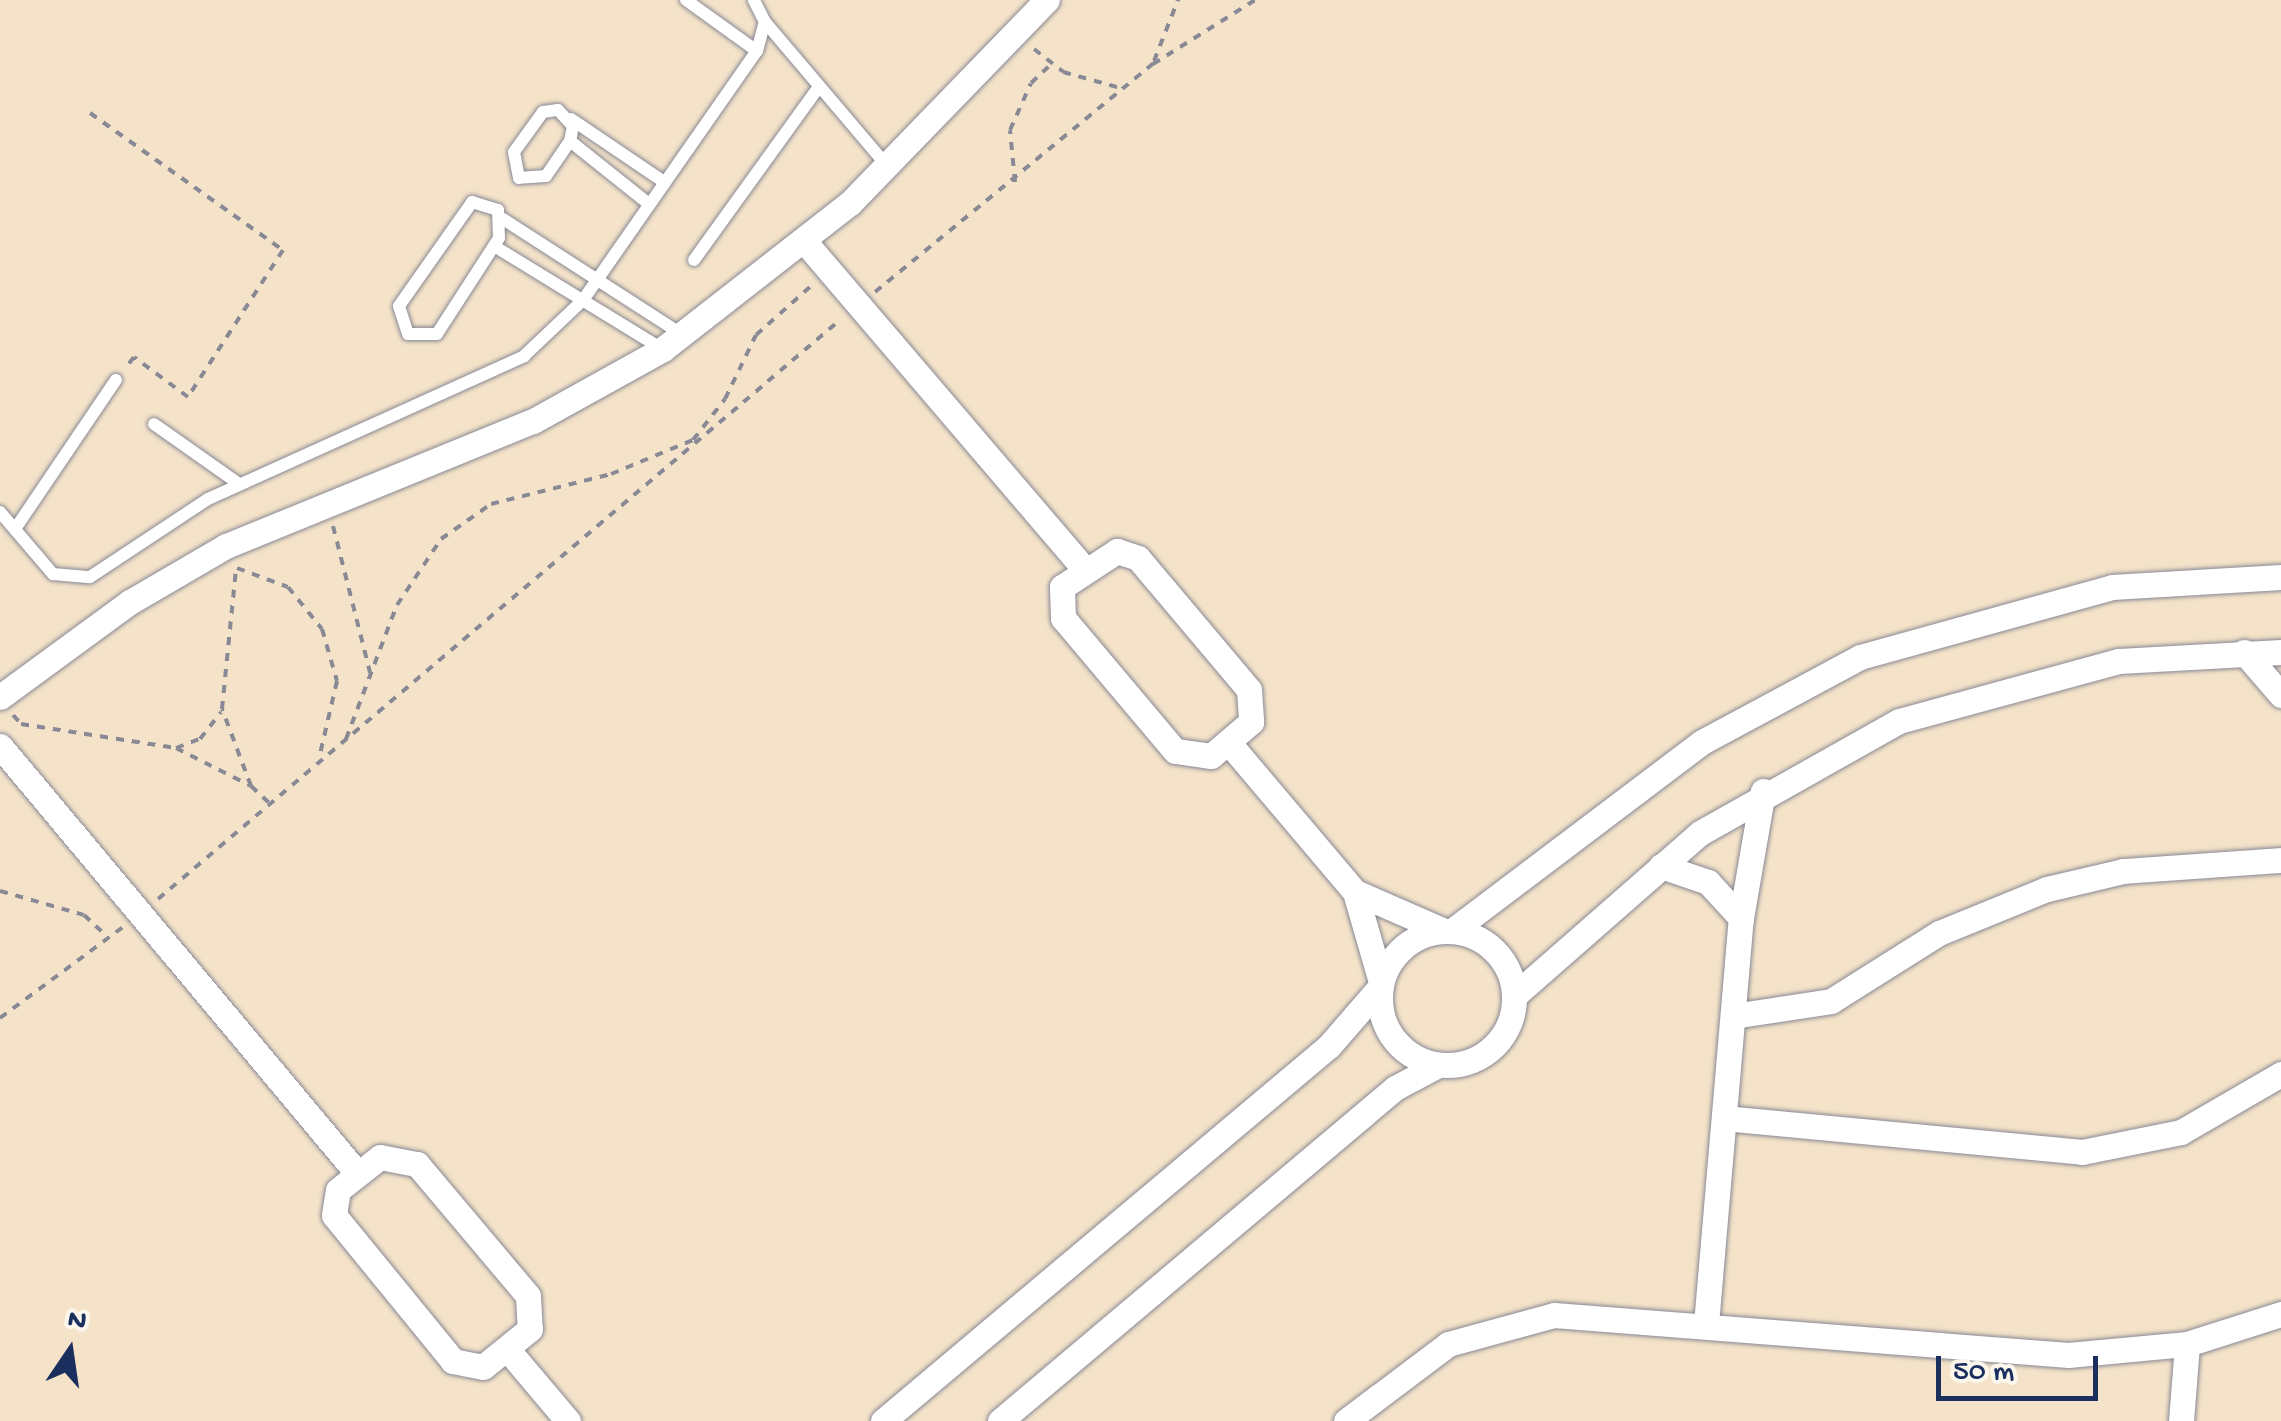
<!DOCTYPE html>
<html>
<head>
<meta charset="utf-8">
<style>
  body { margin:0 }
  #map { position:relative; width:2281px; height:1421px; overflow:hidden; background:#f5e3c9; font-family:"Gochi Hand",sans-serif }
  div>[style] { position:absolute }
  .path>* { height:4px; margin-top:-2px; transform-origin:0; background:repeating-linear-gradient(90deg,#888994 0 8px,transparent 0 16px) }
  .roads { filter:drop-shadow(0 0 2px #888994) drop-shadow(0 0 2px #888994) }
  .lane>* { height:12px; margin:-6px; padding:0 6px; transform-origin:6px; border-radius:6px; background:#fff }
  .street>* { height:25px; margin:-12.5px; padding:0 12.5px; transform-origin:12.5px; border-radius:12.5px; background:#fff }
  .street>.ring { margin:-12.5px; padding:0; box-sizing:content-box; background:none; border:25px solid #fff; border-radius:50% }
  span { translate:-50% -50%; white-space:nowrap; text-align:center; line-height:1.15; -webkit-text-stroke:8px #fbf7ec; paint-order:stroke }
  .north { position:absolute; left:20px; top:1301px; width:100px; height:100px; -webkit-text-stroke:8px #fbf7ec; paint-order:stroke; rotate:13deg; font-size:28px; font-weight:700; line-height:40px; text-align:center; color:#1b2f5e }
  .north::after { content:''; display:block; margin:auto; width:35px; height:45px; background:#1b2f5e; clip-path:polygon(50% 0,100% 100%,50% 72%,0 100%) }
  .scale { position:absolute; left:1936px; top:1356px; width:162px; height:45px; box-sizing:border-box; border:5px solid #1b2f5e; border-top:0; padding-left:12px; font-size:30px; line-height:35px; white-space:nowrap; color:#1b2f5e; -webkit-text-stroke:8px #fbf7ec; paint-order:stroke }
</style>
</head>
<body>
<div id="map">
  <div class="path">
    <div style="left:1034px;top:49px;width:37px;rotate:38deg"></div>
    <div style="left:1063px;top:72px;width:63px;rotate:15.6deg"></div>
    <div style="left:1154px;top:61px;width:66px;rotate:-68.5deg"></div>
    <div style="left:90px;top:113px;width:237px;rotate:35.4deg"></div>
    <div style="left:283px;top:250px;width:175px;rotate:122.9deg"></div>
    <div style="left:188px;top:397px;width:67px;rotate:-143.5deg"></div>
    <div style="left:134px;top:357px;width:11px;rotate:128deg"></div>
    <div style="left:1015px;top:182px;width:52px;rotate:-95.5deg"></div>
    <div style="left:1010px;top:130px;width:51px;rotate:-65.9deg"></div>
    <div style="left:1031px;top:83px;width:26px;rotate:-43deg"></div>
    <div style="left:875px;top:292px;width:360px;rotate:-39.4deg"></div>
    <div style="left:1153px;top:64px;width:120px;rotate:-32.1deg"></div>
    <div style="left:333px;top:526px;width:151px;rotate:75.8deg"></div>
    <div style="left:237px;top:568px;width:54px;rotate:20.4deg"></div>
    <div style="left:288px;top:587px;width:54px;rotate:51deg"></div>
    <div style="left:322px;top:629px;width:54px;rotate:73.9deg"></div>
    <div style="left:337px;top:681px;width:75px;rotate:103.1deg"></div>
    <div style="left:13px;top:715px;width:12px;rotate:48deg"></div>
    <div style="left:21px;top:724px;width:157px;rotate:8.8deg"></div>
    <div style="left:176px;top:748px;width:84px;rotate:26.9deg"></div>
    <div style="left:251px;top:786px;width:82px;rotate:-110.6deg"></div>
    <div style="left:222px;top:709px;width:141px;rotate:-84.3deg"></div>
    <div style="left:346px;top:739px;width:143px;rotate:-69.2deg"></div>
    <div style="left:397px;top:605px;width:79px;rotate:-56.3deg"></div>
    <div style="left:441px;top:539px;width:61px;rotate:-35deg"></div>
    <div style="left:491px;top:504px;width:124px;rotate:-14deg"></div>
    <div style="left:611px;top:474px;width:89px;rotate:-22.5deg"></div>
    <div style="left:693px;top:440px;width:52px;rotate:-52deg"></div>
    <div style="left:725px;top:399px;width:71px;rotate:-64.2deg"></div>
    <div style="left:756px;top:335px;width:74px;rotate:-41.7deg"></div>
    <div style="left:176px;top:748px;width:26px;rotate:-21deg"></div>
    <div style="left:200px;top:739px;width:34px;rotate:-52deg"></div>
    <div style="left:251px;top:786px;width:25px;rotate:43deg"></div>
    <div style="left:0;top:891px;width:87px;rotate:15.9deg"></div>
    <div style="left:84px;top:915px;width:33px;rotate:43deg"></div>
    <div style="left:158px;top:899px;width:895px;rotate:-40.33deg"></div>
    <div style="left:0;top:1018px;width:153px;rotate:-36.5deg"></div>
  </div>
  <div class="roads">
    <div class="lane">
      <div style="left:686px;top:0;width:87px;rotate:35.7deg"></div>
      <div style="left:765px;top:22px;width:189px;rotate:49.7deg"></div>
      <div style="left:558px;top:110px;width:22px;rotate:47deg"></div>
      <div style="left:573px;top:126px;width:15px;rotate:101deg"></div>
      <div style="left:570px;top:141px;width:42px;rotate:124.4deg"></div>
      <div style="left:546px;top:176px;width:27px;rotate:176deg"></div>
      <div style="left:519px;top:178px;width:26px;rotate:-101deg"></div>
      <div style="left:514px;top:152px;width:49px;rotate:-54.1deg"></div>
      <div style="left:543px;top:112px;width:15px;rotate:-8deg"></div>
      <div style="left:571px;top:119px;width:112px;rotate:34.1deg"></div>
      <div style="left:570px;top:141px;width:101px;rotate:38.6deg"></div>
      <div style="left:472px;top:202px;width:27px;rotate:17deg"></div>
      <div style="left:498px;top:210px;width:28px;rotate:88deg"></div>
      <div style="left:499px;top:238px;width:114px;rotate:122.9deg"></div>
      <div style="left:437px;top:334px;width:29px;rotate:180deg"></div>
      <div style="left:408px;top:334px;width:29px;rotate:-108deg"></div>
      <div style="left:399px;top:306px;width:127px;rotate:-54.9deg"></div>
      <div style="left:503px;top:219px;width:214px;rotate:32.8deg"></div>
      <div style="left:494px;top:246px;width:197px;rotate:31.5deg"></div>
      <div style="left:694px;top:260px;width:213px;rotate:-54.2deg"></div>
      <div style="left:154px;top:424px;width:104px;rotate:35.2deg"></div>
      <div style="left:0;top:512px;width:82px;rotate:49.5deg"></div>
      <div style="left:53px;top:574px;width:37px;rotate:5deg"></div>
      <div style="left:90px;top:577px;width:141px;rotate:-33.5deg"></div>
      <div style="left:208px;top:499px;width:347px;rotate:-24.3deg"></div>
      <div style="left:524px;top:356px;width:81px;rotate:-43.5deg"></div>
      <div style="left:583px;top:300px;width:304px;rotate:-55.1deg"></div>
      <div style="left:757px;top:51px;width:30px;rotate:-75deg"></div>
      <div style="left:765px;top:22px;width:25px;rotate:-117deg"></div>
      <div style="left:15px;top:529px;width:180px;rotate:-55.9deg"></div>
    </div>
    <div class="street">
      <div style="left:805px;top:242px;width:428px;rotate:49.5deg"></div>
      <div style="left:1117px;top:551px;width:22px;rotate:18deg"></div>
      <div style="left:1138px;top:558px;width:172px;rotate:49.9deg"></div>
      <div style="left:1249px;top:690px;width:32px;rotate:86deg"></div>
      <div style="left:1251px;top:722px;width:52px;rotate:139.6deg"></div>
      <div style="left:1211px;top:756px;width:36px;rotate:-172deg"></div>
      <div style="left:1175px;top:751px;width:174px;rotate:-130.1deg"></div>
      <div style="left:1063px;top:618px;width:31px;rotate:-92deg"></div>
      <div style="left:1062px;top:587px;width:66px;rotate:-33.2deg"></div>
      <div style="left:2244px;top:652px;width:57px;rotate:49.3deg"></div>
      <div style="left:0;top:697px;width:161px;rotate:-36.2deg"></div>
      <div style="left:130px;top:602px;width:111px;rotate:-30.3deg"></div>
      <div style="left:226px;top:546px;width:331px;rotate:-22.2deg"></div>
      <div style="left:533px;top:421px;width:149px;rotate:-29deg"></div>
      <div style="left:663px;top:349px;width:237px;rotate:-38deg"></div>
      <div style="left:850px;top:203px;width:283px;rotate:-45.9deg"></div>
      <div style="left:1229px;top:743px;width:195px;rotate:49.8deg"></div>
      <div style="left:1355px;top:892px;width:94px;rotate:73.9deg"></div>
      <div style="left:0;top:746px;width:557px;rotate:50.1deg"></div>
      <div style="left:1661px;top:866px;width:50px;rotate:18.8deg"></div>
      <div style="left:1708px;top:882px;width:49px;rotate:47.5deg"></div>
      <div style="left:1355px;top:892px;width:95px;rotate:23.6deg"></div>
      <div class="ring" style="left:1380px;top:931px;width:109px;height:109px"></div>
      <div style="left:1452px;top:931px;width:313px;rotate:-37.1deg"></div>
      <div style="left:1702px;top:742px;width:179px;rotate:-28.3deg"></div>
      <div style="left:1860px;top:657px;width:262px;rotate:-15.5deg"></div>
      <div style="left:2112px;top:587px;width:169px;rotate:-3.4deg"></div>
      <div style="left:1515px;top:995px;width:246px;rotate:-41.2deg"></div>
      <div style="left:1700px;top:833px;width:228px;rotate:-29.4deg"></div>
      <div style="left:1899px;top:721px;width:228px;rotate:-15.3deg"></div>
      <div style="left:2119px;top:661px;width:162px;rotate:-3.2deg"></div>
      <div style="left:1733px;top:1016px;width:99px;rotate:-8.7deg"></div>
      <div style="left:1831px;top:1001px;width:128px;rotate:-32.2deg"></div>
      <div style="left:1939px;top:933px;width:117px;rotate:-22.2deg"></div>
      <div style="left:2047px;top:889px;width:78px;rotate:-13.3deg"></div>
      <div style="left:2123px;top:871px;width:158px;rotate:-4deg"></div>
      <div style="left:1724px;top:1118px;width:360px;rotate:5.4deg"></div>
      <div style="left:2082px;top:1152px;width:101px;rotate:-11.4deg"></div>
      <div style="left:2181px;top:1132px;width:116px;rotate:-30.1deg"></div>
      <div style="left:380px;top:1157px;width:38px;rotate:11deg"></div>
      <div style="left:417px;top:1164px;width:172px;rotate:49.9deg"></div>
      <div style="left:528px;top:1296px;width:33px;rotate:87deg"></div>
      <div style="left:530px;top:1329px;width:60px;rotate:141deg"></div>
      <div style="left:483px;top:1367px;width:31px;rotate:-169deg"></div>
      <div style="left:453px;top:1361px;width:188px;rotate:-129.2deg"></div>
      <div style="left:334px;top:1215px;width:25px;rotate:-81deg"></div>
      <div style="left:338px;top:1190px;width:53px;rotate:-38.2deg"></div>
      <div style="left:1706px;top:1324px;width:408px;rotate:-85.1deg"></div>
      <div style="left:1741px;top:918px;width:129px;rotate:-80.2deg"></div>
      <div style="left:508px;top:1350px;width:93px;rotate:49.8deg"></div>
      <div style="left:883px;top:1421px;width:583px;rotate:-40.06deg"></div>
      <div style="left:1329px;top:1046px;width:79px;rotate:-49.1deg"></div>
      <div style="left:1000px;top:1421px;width:517px;rotate:-40.13deg"></div>
      <div style="left:1395px;top:1088px;width:49px;rotate:-28.1deg"></div>
      <div style="left:1346px;top:1421px;width:128px;rotate:-37deg"></div>
      <div style="left:1448px;top:1344px;width:110px;rotate:-15.3deg"></div>
      <div style="left:1554px;top:1315px;width:516px;rotate:4.45deg"></div>
      <div style="left:2068px;top:1355px;width:120px;rotate:-5.3deg"></div>
      <div style="left:2187px;top:1344px;width:99px;rotate:-17.7deg"></div>
      <div style="left:2181px;top:1421px;width:77px;rotate:-85.5deg"></div>
    </div>
  </div>
  <div class="north">N</div>
  <div class="scale">50 m</div>
</div>
</body>
</html>
